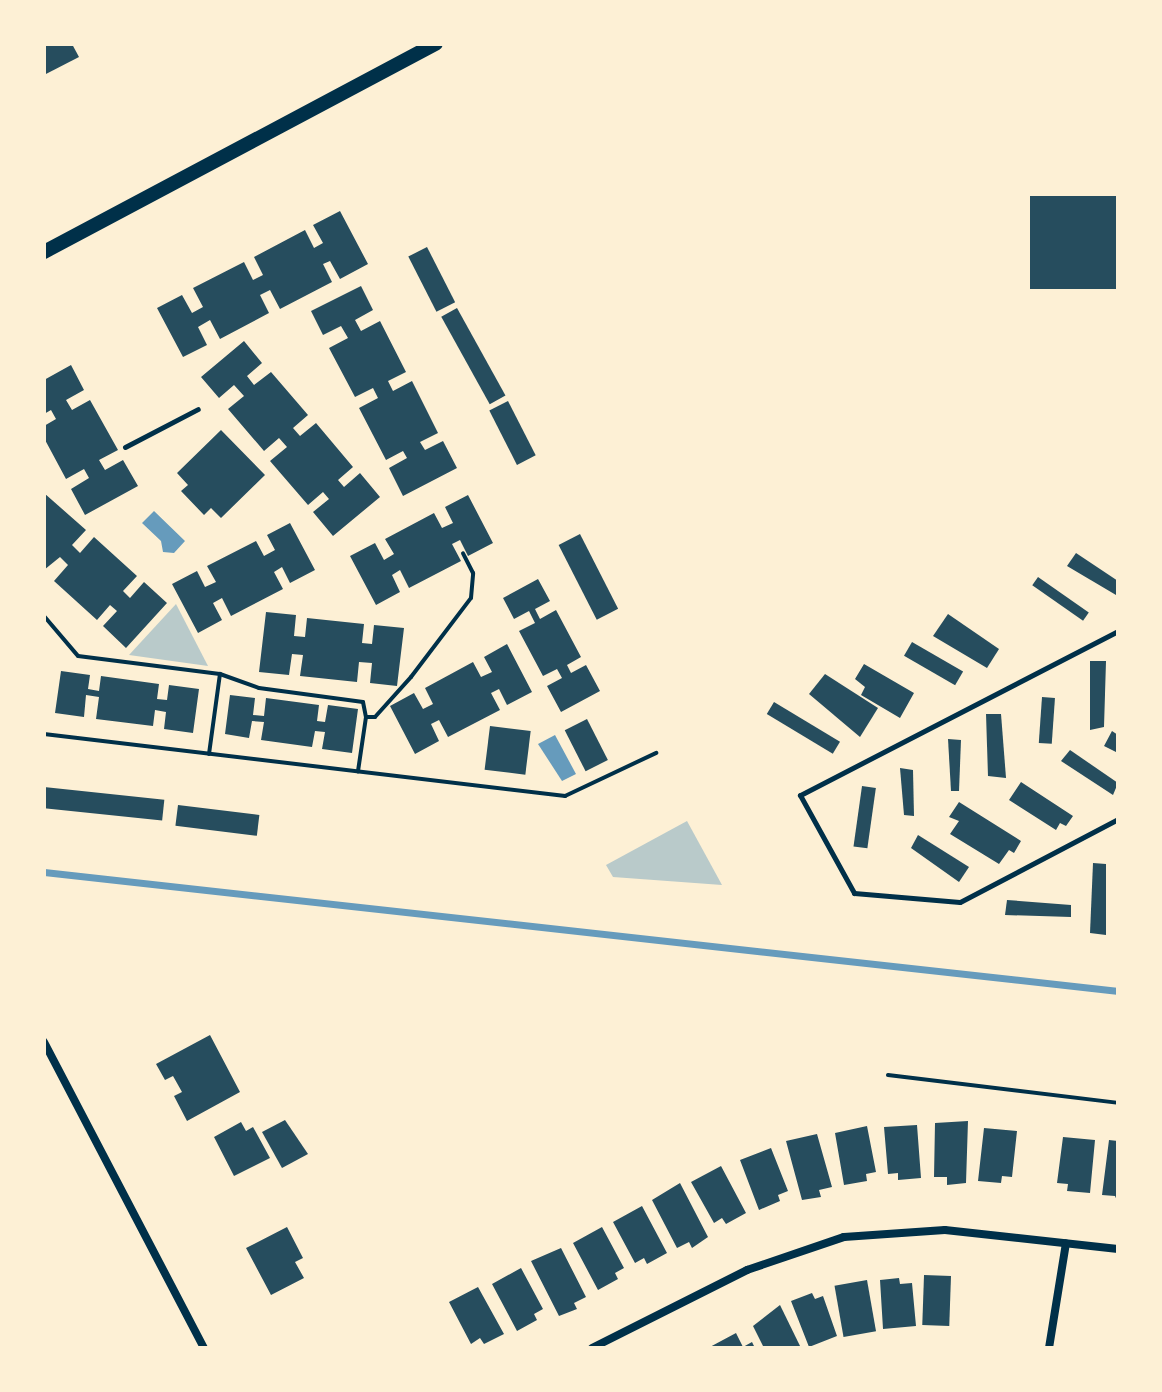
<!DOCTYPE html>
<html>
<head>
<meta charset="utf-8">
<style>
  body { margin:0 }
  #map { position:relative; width:1162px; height:1392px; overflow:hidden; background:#fdf0d5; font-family:Overpass,sans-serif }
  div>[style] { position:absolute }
  .green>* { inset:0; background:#b9caca }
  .water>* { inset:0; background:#669bbc }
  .stream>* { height:7px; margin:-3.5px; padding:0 3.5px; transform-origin:3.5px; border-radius:3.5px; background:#669bbc }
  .building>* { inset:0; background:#264d5e; transform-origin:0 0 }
  .path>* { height:4px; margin:-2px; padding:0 2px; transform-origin:2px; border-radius:2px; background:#003049 }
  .service>* { height:5px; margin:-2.5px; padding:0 2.5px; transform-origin:2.5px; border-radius:2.5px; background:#003049 }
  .minor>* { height:8px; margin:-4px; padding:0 4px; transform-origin:4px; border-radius:4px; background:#003049 }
  .secondary>* { height:14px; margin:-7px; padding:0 7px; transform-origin:7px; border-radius:7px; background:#003049 }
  span { translate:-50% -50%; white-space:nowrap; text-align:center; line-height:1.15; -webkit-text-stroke:6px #fdf0d5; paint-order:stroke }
  .frame { position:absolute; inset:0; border:46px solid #fdf0d5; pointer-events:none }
</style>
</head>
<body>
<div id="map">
  <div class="green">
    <div style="clip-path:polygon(176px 604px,208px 666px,129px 655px)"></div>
    <div style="clip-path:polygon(687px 821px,722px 885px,613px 877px,606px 865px)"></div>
  </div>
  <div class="water">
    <div style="clip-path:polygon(154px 511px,185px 541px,174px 553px,163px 552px,161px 541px,142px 523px)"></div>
    <div style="clip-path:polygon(555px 735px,576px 774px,562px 781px,538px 744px)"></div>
  </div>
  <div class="stream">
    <div style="left:44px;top:872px;width:1081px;rotate:6.32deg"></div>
  </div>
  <div class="building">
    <div style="clip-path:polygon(44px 44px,72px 44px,79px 57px,44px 75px)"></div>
    <div style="left:1118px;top:196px;width:93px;height:88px;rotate:90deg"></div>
    <div style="clip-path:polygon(340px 211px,368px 264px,340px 279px,330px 261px,323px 264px,332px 282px,280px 309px,270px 290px,260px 295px,269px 313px,220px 339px,210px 320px,198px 327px,207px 345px,183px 357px,157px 308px,182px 295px,192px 313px,203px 307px,193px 288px,244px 262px,253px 280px,263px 275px,254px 257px,305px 230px,314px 248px,323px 243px,313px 225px)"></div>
    <div style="left:427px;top:247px;width:62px;height:21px;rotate:63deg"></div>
    <div style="clip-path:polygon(361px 286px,373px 310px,355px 320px,361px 331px,380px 321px,406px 372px,388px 381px,393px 391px,412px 381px,438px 433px,420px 442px,425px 450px,443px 441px,457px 468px,403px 496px,389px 468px,407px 458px,403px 451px,386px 460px,359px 408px,378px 398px,373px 388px,355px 397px,329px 348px,348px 338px,341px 326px,323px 335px,311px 311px)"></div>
    <div style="left:457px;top:308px;width:100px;height:18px;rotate:61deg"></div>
    <div style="clip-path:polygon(244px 341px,262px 363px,247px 376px,254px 385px,271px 372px,308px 415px,293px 428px,300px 436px,316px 423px,353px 467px,338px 480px,344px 487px,360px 473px,380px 497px,333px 536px,313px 512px,329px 499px,323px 492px,308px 505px,270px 461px,287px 447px,279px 438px,264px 451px,228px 409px,244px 396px,234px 385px,219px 398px,201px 377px)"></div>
    <div style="clip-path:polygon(71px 365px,84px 390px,66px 400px,72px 410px,90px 400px,118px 450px,99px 460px,105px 470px,123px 460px,138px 486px,85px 515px,71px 489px,89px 478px,84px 469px,66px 479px,44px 438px,44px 426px,56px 419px,51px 410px,44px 414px,44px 380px)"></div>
    <div style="left:508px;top:401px;width:61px;height:21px;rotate:63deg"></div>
    <div style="clip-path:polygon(221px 430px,265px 475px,221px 518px,211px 508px,204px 515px,181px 491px,188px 485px,177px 473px)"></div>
    <div style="clip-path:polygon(44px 493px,86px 530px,72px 545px,80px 553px,94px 537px,137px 576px,123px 591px,130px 598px,144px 582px,167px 603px,126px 648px,103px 626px,117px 611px,110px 605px,97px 620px,54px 581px,68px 565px,60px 557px,44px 570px)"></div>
    <div style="clip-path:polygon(468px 495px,493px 543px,468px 556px,460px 540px,452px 544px,461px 561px,409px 588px,400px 570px,392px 575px,400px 592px,376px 605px,350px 556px,375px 543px,384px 560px,394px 554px,385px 539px,434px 513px,442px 528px,453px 523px,445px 507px)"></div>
    <div style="clip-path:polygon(290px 523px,315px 570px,290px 583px,282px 567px,274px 572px,283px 589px,231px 616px,222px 598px,213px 603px,222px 620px,198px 633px,172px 584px,197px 571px,205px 587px,216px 582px,207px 566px,256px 541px,264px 556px,275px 550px,267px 535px)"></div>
    <div style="left:580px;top:534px;width:84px;height:24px;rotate:63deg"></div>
    <div style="clip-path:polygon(1076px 553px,1118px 581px,1116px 595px,1067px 566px)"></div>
    <div style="left:1038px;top:577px;width:62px;height:10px;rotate:35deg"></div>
    <div style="clip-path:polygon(538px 579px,550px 601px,535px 609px,540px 619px,556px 610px,581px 657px,567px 665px,571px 673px,586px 665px,600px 691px,561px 712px,547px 686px,562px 678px,557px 669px,543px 676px,519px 631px,535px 623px,529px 611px,514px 619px,503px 598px)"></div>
    <div style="clip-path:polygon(266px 612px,296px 615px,294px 636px,305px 637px,307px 618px,364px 624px,362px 643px,372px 644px,374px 625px,404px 628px,397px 686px,370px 683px,372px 663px,359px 662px,357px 682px,300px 676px,303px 655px,292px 654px,289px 675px,259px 672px)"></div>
    <div style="clip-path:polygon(948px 614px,999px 649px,987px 668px,933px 636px)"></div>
    <div style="left:912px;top:642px;width:59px;height:16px;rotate:30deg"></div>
    <div style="clip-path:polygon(507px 644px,532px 692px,507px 705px,499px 689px,491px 693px,500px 710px,448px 737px,439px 720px,431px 724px,439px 741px,415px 754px,390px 706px,414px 693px,423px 709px,433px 704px,425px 688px,473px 662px,481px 677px,492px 672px,484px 657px)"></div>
    <div style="clip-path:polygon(1090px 661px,1106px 661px,1104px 727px,1090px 730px)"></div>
    <div style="clip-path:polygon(864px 664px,914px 693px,900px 718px,861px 695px,865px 687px,855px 679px)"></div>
    <div style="clip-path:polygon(61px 671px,90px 675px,88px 689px,99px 691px,101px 676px,159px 684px,157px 699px,167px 700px,169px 685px,199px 689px,193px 733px,164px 729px,166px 712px,155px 710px,153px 726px,96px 719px,99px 697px,86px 695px,84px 717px,55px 713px)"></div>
    <div style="clip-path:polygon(825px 674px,878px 708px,860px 737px,809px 694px)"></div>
    <div style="clip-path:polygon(230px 695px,255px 698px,253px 715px,264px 716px,266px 698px,319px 705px,317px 721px,325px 722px,328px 705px,358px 709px,352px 753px,322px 749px,325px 732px,315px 731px,312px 747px,261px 740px,264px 722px,252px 721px,249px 738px,225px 734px)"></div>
    <div style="left:1042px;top:697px;width:13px;height:46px;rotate:4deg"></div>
    <div style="left:774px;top:702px;width:77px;height:14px;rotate:31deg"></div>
    <div style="clip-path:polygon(986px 714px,1001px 714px,1006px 778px,988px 776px)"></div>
    <div style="left:587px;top:719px;width:46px;height:25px;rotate:63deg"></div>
    <div style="left:490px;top:726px;width:41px;height:44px;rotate:7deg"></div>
    <div style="clip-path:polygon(1112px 731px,1118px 735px,1118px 753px,1104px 746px)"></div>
    <div style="clip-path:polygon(948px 739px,961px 740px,959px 791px,951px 791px)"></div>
    <div style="clip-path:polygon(1070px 750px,1118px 783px,1113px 795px,1061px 761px)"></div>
    <div style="clip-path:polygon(900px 768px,913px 770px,914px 816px,904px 815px)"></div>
    <div style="clip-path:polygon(1021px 782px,1073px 816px,1066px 826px,1060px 823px,1056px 830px,1009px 800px)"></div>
    <div style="left:862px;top:786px;width:14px;height:61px;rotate:8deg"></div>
    <div style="left:44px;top:787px;width:121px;height:21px;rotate:6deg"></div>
    <div style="clip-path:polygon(959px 802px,1021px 841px,1014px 853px,1009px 850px,999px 864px,950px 834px,959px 821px,949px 817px)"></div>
    <div style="left:178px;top:805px;width:82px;height:21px;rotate:7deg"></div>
    <div style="clip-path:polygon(918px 835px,969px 867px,959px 882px,911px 848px)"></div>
    <div style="clip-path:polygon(1093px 863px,1106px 864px,1106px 935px,1090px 933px)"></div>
    <div style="clip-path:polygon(1007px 900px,1071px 905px,1071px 917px,1005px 915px)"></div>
    <div style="clip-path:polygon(210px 1035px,240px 1092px,187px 1121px,174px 1096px,182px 1092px,173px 1076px,165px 1080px,156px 1064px)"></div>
    <div style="clip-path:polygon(285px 1120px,308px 1154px,282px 1168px,262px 1132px)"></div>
    <div style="clip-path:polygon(968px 1121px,966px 1183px,947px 1185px,947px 1177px,934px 1177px,935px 1123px)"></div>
    <div style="clip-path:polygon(241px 1122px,246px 1131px,253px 1127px,270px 1158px,234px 1176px,214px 1137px)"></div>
    <div style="clip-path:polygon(917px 1125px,921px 1178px,898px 1180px,898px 1173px,888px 1174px,884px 1127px)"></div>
    <div style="clip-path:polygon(867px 1126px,876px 1172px,866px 1174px,867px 1181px,844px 1185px,835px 1133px)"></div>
    <div style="clip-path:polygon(984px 1128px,1017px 1131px,1012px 1177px,1002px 1176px,1001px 1183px,978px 1181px)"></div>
    <div style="clip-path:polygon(817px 1134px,832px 1187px,819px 1190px,821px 1197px,802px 1200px,786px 1141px)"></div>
    <div style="clip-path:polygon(1063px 1137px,1095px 1140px,1090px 1193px,1067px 1191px,1068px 1184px,1057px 1183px)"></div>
    <div style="clip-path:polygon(1109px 1140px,1118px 1141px,1118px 1203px,1115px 1196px,1102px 1195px)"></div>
    <div style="clip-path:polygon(771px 1148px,788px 1191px,778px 1195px,780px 1201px,759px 1210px,740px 1160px)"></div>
    <div style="clip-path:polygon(721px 1166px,746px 1213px,726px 1224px,722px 1218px,714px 1223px,691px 1182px)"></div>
    <div style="clip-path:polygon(680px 1183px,708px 1237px,692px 1248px,689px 1242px,677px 1248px,652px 1200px)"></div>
    <div style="clip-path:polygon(642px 1206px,667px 1253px,647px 1264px,644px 1258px,635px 1263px,613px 1222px)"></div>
    <div style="clip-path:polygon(287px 1227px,303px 1258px,295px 1262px,304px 1278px,271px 1295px,246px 1248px)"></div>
    <div style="clip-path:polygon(602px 1227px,624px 1268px,615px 1273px,618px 1279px,598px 1290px,573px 1243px)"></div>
    <div style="clip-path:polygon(561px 1248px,586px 1297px,574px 1303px,577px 1309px,559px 1316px,531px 1261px)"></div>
    <div style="clip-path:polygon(521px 1268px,543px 1309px,534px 1314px,537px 1320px,517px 1331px,492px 1284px)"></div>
    <div style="left:951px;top:1276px;width:50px;height:27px;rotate:92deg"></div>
    <div style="clip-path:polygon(899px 1278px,900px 1284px,912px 1283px,916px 1326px,883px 1329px,880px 1280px)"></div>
    <div style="left:867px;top:1280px;width:52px;height:33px;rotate:80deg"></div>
    <div style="clip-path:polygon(478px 1287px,504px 1334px,484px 1344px,480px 1338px,471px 1344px,449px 1302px)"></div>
    <div style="clip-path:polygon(812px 1293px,815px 1299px,823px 1296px,837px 1336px,809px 1347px,791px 1301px)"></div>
    <div style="clip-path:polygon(780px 1305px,801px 1348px,764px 1348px,753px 1326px)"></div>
    <div style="clip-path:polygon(736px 1333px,743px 1347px,752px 1342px,755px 1348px,708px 1348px)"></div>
  </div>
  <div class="path">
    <div style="left:44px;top:616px;width:52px;rotate:49.6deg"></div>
    <div style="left:78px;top:656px;width:143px;rotate:7.2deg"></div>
    <div style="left:366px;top:717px;width:9px"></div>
    <div style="left:375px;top:717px;width:54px;rotate:-48deg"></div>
    <div style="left:411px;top:677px;width:99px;rotate:-52.8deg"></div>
    <div style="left:471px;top:598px;width:25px;rotate:-85deg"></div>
    <div style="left:473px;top:573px;width:22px;rotate:-117deg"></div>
    <div style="left:44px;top:734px;width:525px;rotate:6.79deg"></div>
    <div style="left:565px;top:796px;width:101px;rotate:-25.3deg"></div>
    <div style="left:209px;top:754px;width:81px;rotate:-82.2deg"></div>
    <div style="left:220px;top:674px;width:41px;rotate:19.7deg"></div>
    <div style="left:259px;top:688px;width:105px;rotate:7.7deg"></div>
    <div style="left:363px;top:702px;width:15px;rotate:79deg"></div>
    <div style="left:366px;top:717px;width:55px;rotate:98.4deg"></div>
    <div style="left:888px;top:1075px;width:232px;rotate:6.9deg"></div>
  </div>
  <div class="service">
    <div style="left:125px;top:447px;width:82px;rotate:-27.5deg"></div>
    <div style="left:1118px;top:631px;width:358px;rotate:152.7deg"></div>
    <div style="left:800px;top:795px;width:112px;rotate:61.1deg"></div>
    <div style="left:854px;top:893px;width:106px;rotate:4.9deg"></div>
    <div style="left:960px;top:902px;width:178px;rotate:-27.7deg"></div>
  </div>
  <div class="minor">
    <div style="left:44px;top:1042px;width:345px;rotate:62.4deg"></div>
    <div style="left:592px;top:1348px;width:174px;rotate:-26.7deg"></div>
    <div style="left:747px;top:1270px;width:102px;rotate:-18.8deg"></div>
    <div style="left:844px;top:1237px;width:101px;rotate:-4deg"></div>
    <div style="left:945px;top:1230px;width:174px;rotate:6.3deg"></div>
    <div style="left:1049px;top:1348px;width:106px;rotate:-80.8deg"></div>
  </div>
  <div class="secondary">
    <div style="left:44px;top:252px;width:444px;rotate:-28deg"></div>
  </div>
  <div class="frame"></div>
</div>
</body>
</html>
